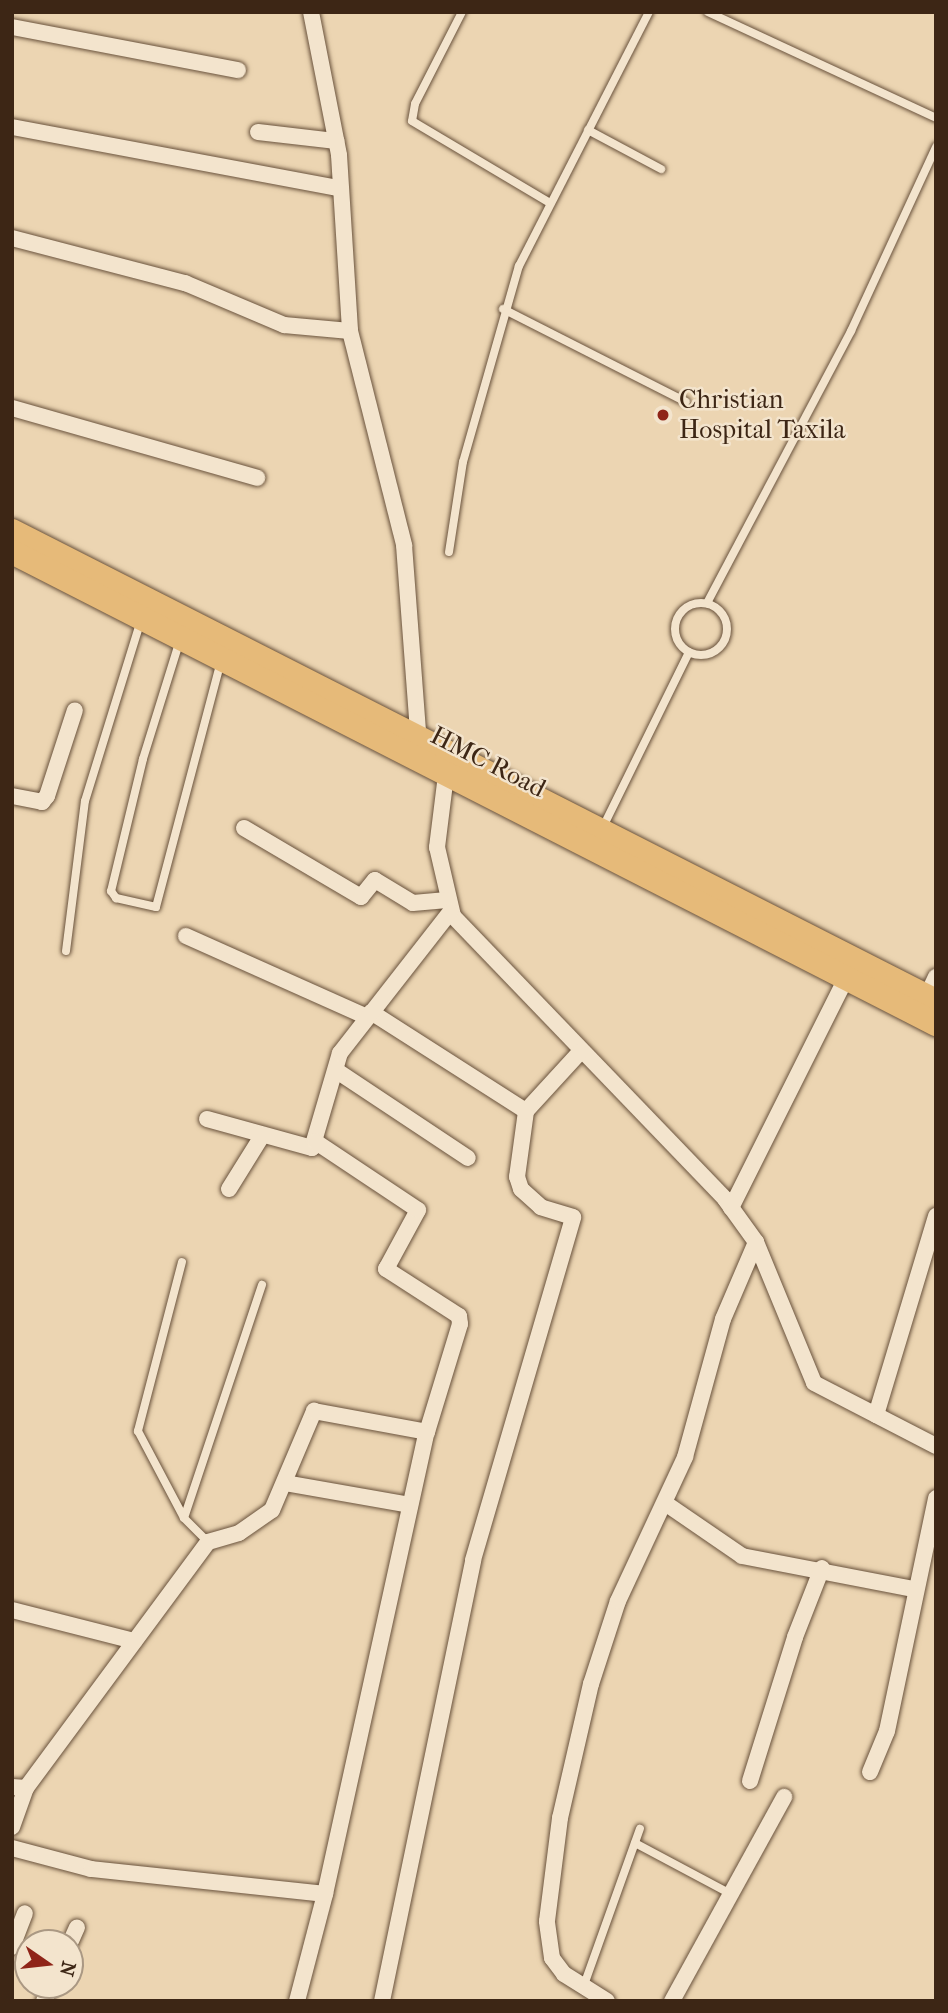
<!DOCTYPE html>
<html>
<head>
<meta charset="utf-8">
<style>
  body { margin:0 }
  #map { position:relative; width:948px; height:2013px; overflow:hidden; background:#ecd5b2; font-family:"IM FELL French Canon",serif }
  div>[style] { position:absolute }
  .roads { filter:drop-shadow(0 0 2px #69523c) drop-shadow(0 0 2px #69523c) }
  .service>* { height:8px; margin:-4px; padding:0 4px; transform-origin:4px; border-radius:4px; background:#f3e4cd }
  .service>.ring { margin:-4px; padding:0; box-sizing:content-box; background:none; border:8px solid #f3e4cd; border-radius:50% }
  .minor>* { height:16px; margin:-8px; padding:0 8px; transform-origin:8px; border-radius:8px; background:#f3e4cd }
  .primary>* { height:24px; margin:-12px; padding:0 12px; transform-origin:12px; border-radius:12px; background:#e6ba79 }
  .dots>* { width:19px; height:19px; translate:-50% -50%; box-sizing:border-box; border:4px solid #f3e4cd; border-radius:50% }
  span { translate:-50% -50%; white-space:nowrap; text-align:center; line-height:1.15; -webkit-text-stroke:5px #f3e4cd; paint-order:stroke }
  .poi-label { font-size:26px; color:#3d2615 }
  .left { translate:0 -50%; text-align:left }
  .street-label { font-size:26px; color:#3d2615 }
  .frame { position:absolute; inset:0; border:14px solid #3d2615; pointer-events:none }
  .north { position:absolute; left:14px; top:1929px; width:70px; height:70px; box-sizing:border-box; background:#f3e4cd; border:2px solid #aa9883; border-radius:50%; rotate:104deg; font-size:19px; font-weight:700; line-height:28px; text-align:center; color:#3d2615 }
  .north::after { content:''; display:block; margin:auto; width:24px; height:32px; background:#8f2418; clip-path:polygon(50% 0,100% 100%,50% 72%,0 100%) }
</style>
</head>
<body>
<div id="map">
  <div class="roads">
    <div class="service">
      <div style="left:462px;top:12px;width:103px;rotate:117.1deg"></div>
      <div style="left:415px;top:104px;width:17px;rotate:100deg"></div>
      <div style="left:412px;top:121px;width:161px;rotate:30.7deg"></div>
      <div style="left:708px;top:12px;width:251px;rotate:24.9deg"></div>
      <div style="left:588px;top:130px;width:83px;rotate:28.1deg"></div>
      <div style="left:503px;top:309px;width:205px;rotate:26.9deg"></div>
      <div style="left:449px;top:552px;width:91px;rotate:-81.2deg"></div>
      <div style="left:463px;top:462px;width:204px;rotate:-74.1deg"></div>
      <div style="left:519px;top:266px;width:285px;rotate:-62.9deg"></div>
      <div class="ring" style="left:675px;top:603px;width:44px;height:44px"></div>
      <div style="left:707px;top:603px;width:308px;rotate:-62.1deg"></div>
      <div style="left:851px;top:331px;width:203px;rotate:-65.2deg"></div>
      <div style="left:180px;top:640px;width:125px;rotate:107.3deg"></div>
      <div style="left:143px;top:759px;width:136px;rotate:103.6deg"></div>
      <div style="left:111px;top:891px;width:9px;rotate:54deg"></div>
      <div style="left:116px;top:898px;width:41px;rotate:12.7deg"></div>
      <div style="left:156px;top:907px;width:254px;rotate:-75.2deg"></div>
      <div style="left:603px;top:827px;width:195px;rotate:-63.8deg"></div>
      <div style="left:66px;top:951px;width:151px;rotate:-82.8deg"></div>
      <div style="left:85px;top:801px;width:189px;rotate:-72.8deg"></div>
      <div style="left:182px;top:1262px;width:175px;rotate:104.6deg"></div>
      <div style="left:138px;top:1431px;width:98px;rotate:62.1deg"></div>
      <div style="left:184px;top:1518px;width:34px;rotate:45deg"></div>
      <div style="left:184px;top:1518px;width:246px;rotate:-71.5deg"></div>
      <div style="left:635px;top:1843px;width:109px;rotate:28deg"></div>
      <div style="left:584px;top:1985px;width:166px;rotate:-70.3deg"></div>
    </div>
    <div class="minor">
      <div style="left:311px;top:12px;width:146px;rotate:78.9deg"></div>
      <div style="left:339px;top:155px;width:176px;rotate:86.4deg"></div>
      <div style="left:350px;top:331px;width:221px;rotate:75.8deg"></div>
      <div style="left:404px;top:545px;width:200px;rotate:85.7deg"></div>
      <div style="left:12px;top:27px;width:230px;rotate:10.8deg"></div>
      <div style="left:12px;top:127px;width:332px;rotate:10.6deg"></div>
      <div style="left:258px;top:132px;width:79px;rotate:6.6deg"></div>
      <div style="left:12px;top:238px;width:179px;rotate:14.6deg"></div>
      <div style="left:185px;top:283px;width:108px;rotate:23deg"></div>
      <div style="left:284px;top:325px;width:66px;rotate:5.2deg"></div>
      <div style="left:12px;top:408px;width:255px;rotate:15.9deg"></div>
      <div style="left:446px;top:775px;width:73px;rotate:97.1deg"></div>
      <div style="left:437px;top:847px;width:71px;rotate:76.9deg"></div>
      <div style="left:453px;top:916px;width:393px;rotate:46.1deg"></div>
      <div style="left:725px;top:1199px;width:53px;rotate:54.2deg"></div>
      <div style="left:756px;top:1242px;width:152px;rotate:67.6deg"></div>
      <div style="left:814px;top:1383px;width:137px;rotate:27.3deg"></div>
      <div style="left:12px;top:796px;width:31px;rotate:11deg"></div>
      <div style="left:42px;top:802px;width:8px;rotate:-50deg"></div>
      <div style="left:47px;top:796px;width:90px;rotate:-72deg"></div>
      <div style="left:244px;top:828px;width:136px;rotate:30.5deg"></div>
      <div style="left:361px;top:897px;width:22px;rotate:-51deg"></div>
      <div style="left:375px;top:880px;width:44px;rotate:31.2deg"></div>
      <div style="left:413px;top:903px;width:34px;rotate:-5deg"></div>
      <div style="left:186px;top:936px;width:196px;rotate:24.1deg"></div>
      <div style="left:927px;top:996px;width:21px;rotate:-65deg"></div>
      <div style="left:371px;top:1012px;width:184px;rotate:32.6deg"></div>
      <div style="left:337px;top:1071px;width:157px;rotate:33.6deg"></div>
      <div style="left:207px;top:1119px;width:109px;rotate:15.4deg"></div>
      <div style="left:312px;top:1148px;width:99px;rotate:-73.6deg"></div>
      <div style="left:340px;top:1053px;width:180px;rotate:-52deg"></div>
      <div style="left:229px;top:1189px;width:62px;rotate:-58.1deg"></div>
      <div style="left:731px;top:1208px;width:257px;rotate:-63.4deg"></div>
      <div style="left:876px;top:1415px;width:208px;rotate:-73.2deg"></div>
      <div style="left:285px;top:1483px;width:127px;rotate:10deg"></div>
      <div style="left:665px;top:1503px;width:93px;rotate:34.5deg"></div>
      <div style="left:742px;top:1556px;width:175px;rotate:10.9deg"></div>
      <div style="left:12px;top:1610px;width:126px;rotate:14.3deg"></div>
      <div style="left:870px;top:1772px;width:44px;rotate:-67.5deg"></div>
      <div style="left:887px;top:1731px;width:238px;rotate:-78.1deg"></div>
      <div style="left:750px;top:1781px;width:151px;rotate:-72.6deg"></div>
      <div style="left:795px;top:1637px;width:74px;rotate:-68.6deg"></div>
      <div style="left:12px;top:1787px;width:14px;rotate:4deg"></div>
      <div style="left:26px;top:1788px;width:306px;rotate:-53.5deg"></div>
      <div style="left:208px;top:1542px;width:32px;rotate:-16deg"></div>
      <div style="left:239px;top:1533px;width:40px;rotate:-34.9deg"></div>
      <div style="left:272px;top:1510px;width:108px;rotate:-67deg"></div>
      <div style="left:314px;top:1411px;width:115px;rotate:10.5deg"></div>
      <div style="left:12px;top:1827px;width:41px;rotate:-70.3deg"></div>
      <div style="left:12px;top:1848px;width:82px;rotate:14.9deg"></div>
      <div style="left:91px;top:1869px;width:235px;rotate:6.1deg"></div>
      <div style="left:70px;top:1943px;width:17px;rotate:-66deg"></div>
      <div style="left:12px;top:1947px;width:36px;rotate:-69deg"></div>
      <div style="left:44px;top:2001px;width:17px;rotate:-66deg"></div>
      <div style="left:297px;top:2001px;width:111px;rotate:-75.3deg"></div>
      <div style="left:325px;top:1894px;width:473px;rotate:-77.6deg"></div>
      <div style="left:427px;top:1432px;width:113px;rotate:-73deg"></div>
      <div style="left:460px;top:1324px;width:8px;rotate:-97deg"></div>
      <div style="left:459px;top:1316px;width:87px;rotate:-147.2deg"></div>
      <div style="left:386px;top:1269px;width:67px;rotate:-61.5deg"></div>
      <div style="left:418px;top:1210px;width:123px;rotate:-146.3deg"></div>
      <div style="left:382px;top:2001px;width:450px;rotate:-78.3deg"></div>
      <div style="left:473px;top:1560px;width:357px;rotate:-73.7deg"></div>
      <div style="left:573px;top:1217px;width:34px;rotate:-163deg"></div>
      <div style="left:541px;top:1207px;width:27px;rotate:-138deg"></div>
      <div style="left:521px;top:1189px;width:13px;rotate:-108deg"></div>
      <div style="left:517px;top:1177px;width:67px;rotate:-82.2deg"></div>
      <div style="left:526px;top:1111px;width:80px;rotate:-47.5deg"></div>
      <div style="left:607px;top:2001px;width:51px;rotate:-147.9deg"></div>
      <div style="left:564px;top:1974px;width:20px;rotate:-127deg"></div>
      <div style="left:552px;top:1958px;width:37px;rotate:-98deg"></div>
      <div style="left:547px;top:1921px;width:104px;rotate:-82.8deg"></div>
      <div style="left:560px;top:1818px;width:138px;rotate:-77deg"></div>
      <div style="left:591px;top:1684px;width:87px;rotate:-72deg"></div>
      <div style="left:618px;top:1601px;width:159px;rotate:-65deg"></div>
      <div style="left:685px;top:1457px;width:143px;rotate:-74.6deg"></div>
      <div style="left:723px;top:1319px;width:84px;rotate:-66.8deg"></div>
      <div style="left:672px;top:2001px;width:233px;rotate:-61.2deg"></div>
    </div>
    <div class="primary">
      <div style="left:12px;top:531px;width:1037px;rotate:26.96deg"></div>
      <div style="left:12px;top:552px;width:1038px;rotate:27.06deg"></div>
    </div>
  </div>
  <div class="dots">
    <div style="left:663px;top:415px;background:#8f2418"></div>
  </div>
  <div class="poi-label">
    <span class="left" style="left:679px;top:415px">Christian<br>Hospital Taxila</span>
  </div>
  <div class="street-label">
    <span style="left:488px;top:762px;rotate:27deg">HMC Road</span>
  </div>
  <div class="frame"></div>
  <div class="north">N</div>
</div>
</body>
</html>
